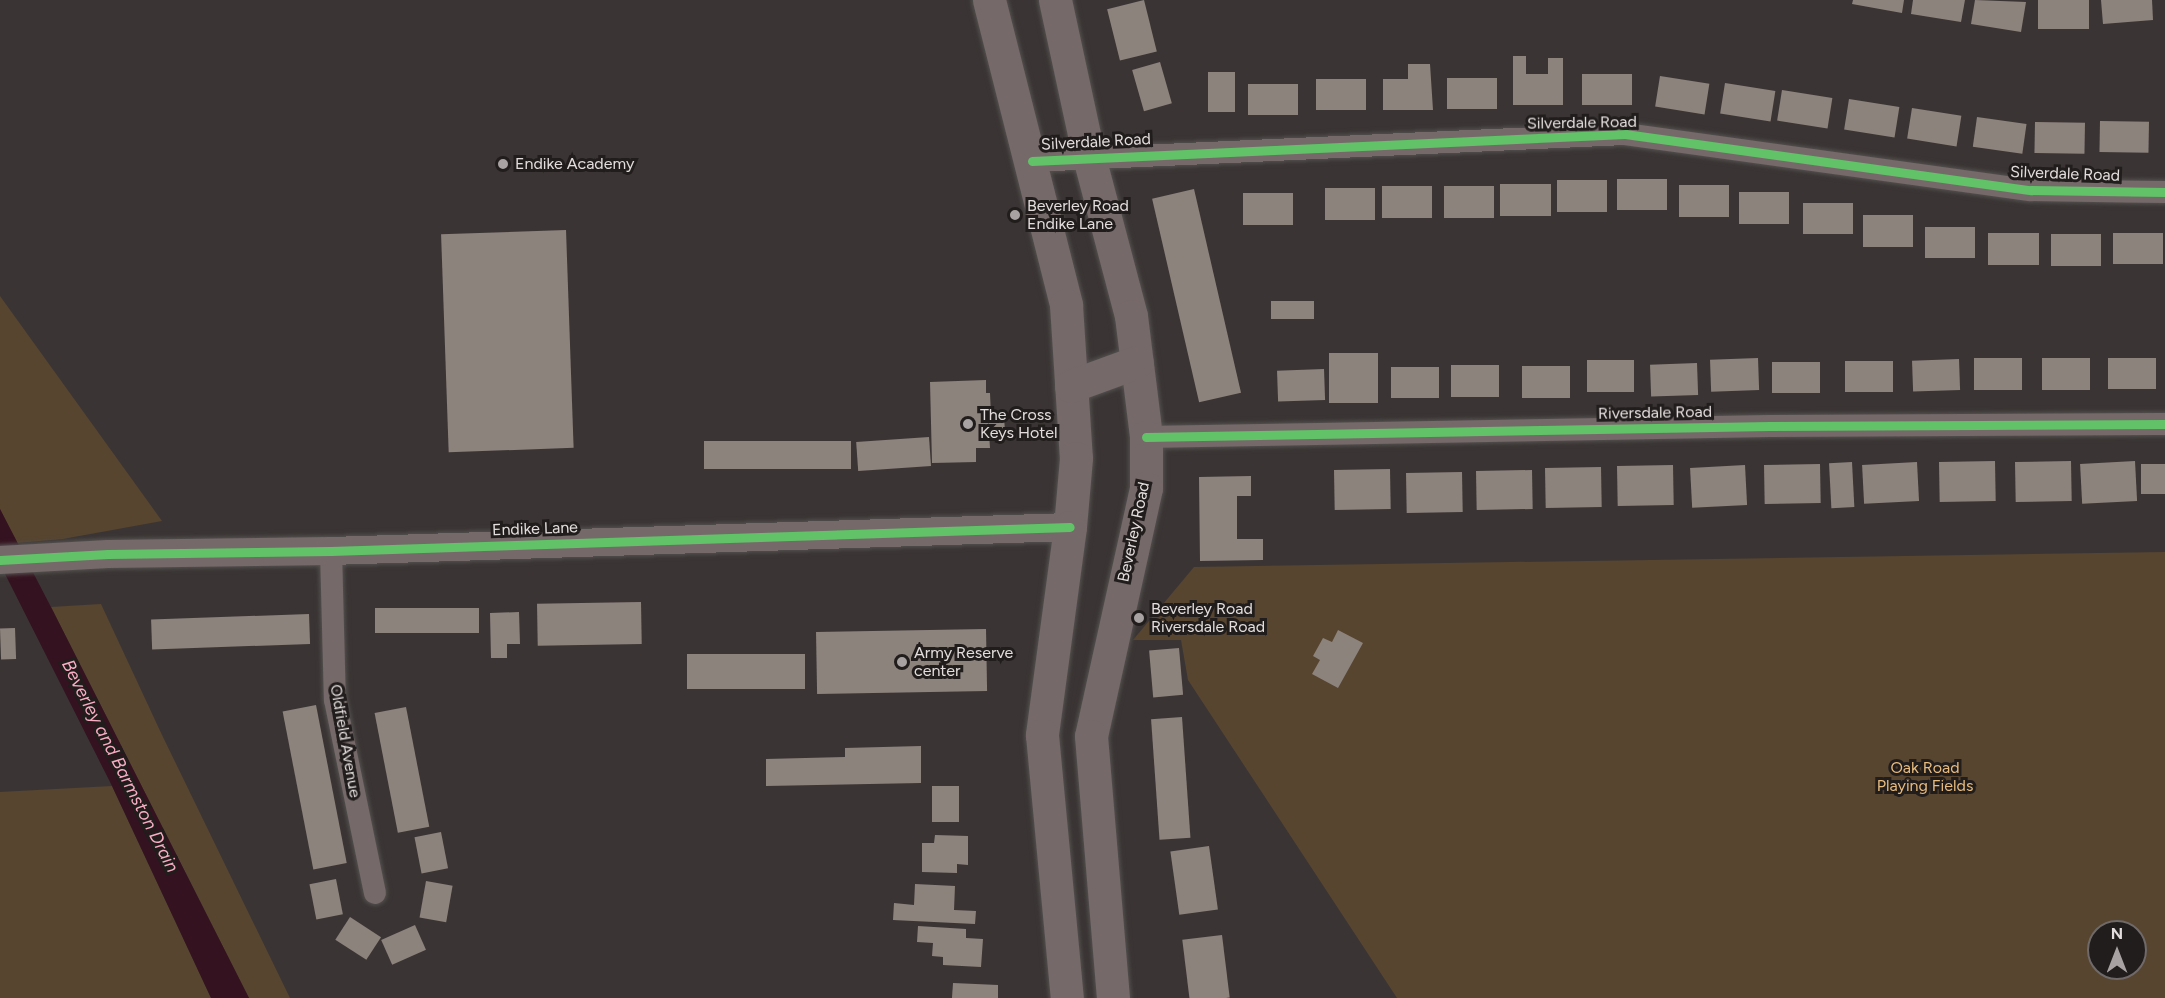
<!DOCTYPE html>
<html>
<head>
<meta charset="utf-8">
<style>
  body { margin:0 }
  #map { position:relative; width:2165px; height:998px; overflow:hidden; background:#3a3534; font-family:Figtree,sans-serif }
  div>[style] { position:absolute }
  .green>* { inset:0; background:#574530 }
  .water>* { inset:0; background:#35121f }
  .building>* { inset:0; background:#8d837d; transform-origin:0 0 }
  .roads { filter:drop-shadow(0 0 2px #545150) drop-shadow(0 0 2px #545150) }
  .minor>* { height:22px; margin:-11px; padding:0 11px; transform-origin:11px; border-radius:11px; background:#76696a }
  .tertiary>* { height:28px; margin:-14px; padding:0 14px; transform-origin:14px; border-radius:14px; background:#76696a }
  .primary>* { height:33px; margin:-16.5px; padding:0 16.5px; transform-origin:16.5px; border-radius:16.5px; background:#76696a }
  .cycleway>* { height:9px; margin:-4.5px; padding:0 4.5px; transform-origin:4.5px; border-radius:4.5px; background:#61c268 }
  .dots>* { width:16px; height:16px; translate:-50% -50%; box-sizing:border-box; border:3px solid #211d1c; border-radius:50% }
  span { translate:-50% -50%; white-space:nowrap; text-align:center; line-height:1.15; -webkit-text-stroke:6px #211d1c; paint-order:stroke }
  .street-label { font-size:16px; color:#e3dedd }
  .poi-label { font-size:16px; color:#e3dedd }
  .left { translate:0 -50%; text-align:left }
  .park-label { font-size:16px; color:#e8bb7e }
  .water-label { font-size:18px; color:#f9adc5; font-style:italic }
  .north { position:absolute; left:2087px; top:920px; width:60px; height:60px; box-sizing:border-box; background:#211d1c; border:2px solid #6f6a69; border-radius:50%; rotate:0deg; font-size:16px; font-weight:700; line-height:24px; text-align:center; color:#e3dedd }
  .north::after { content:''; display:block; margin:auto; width:21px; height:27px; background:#a8a3a2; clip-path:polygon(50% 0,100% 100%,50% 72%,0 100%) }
</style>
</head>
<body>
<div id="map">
  <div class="green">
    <div style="clip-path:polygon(0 296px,162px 521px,63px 539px,17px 543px,0 509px)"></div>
    <div style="clip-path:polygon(evenodd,2165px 552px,2165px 998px,1397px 998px,1188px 680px,1181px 640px,1133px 640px,1194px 567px,2165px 552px,2099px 932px,2135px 932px,2135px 968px,2099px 968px,2099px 932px)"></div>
    <div style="clip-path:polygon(101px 604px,162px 735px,290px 998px,249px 998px,51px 607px)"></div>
    <div style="clip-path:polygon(112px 786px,211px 998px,0 998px,0 792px)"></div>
  </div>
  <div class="water">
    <div style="clip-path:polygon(0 509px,51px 607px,249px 998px,211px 998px,112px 786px,0 564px)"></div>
  </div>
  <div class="building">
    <div style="left:1144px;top:0;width:53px;height:38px;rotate:76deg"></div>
    <div style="clip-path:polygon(1853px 0,1904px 0,1902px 13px,1852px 4px)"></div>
    <div style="clip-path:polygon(1913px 0,1965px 0,1961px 22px,1911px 14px)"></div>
    <div style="clip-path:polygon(1975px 0,2026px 2px,2021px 32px,1971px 24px)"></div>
    <div style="left:2038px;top:0;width:51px;height:29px"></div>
    <div style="clip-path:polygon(2101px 0,2152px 0,2153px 20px,2103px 24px)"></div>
    <div style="clip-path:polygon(1513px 56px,1526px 56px,1526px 74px,1548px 74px,1548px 58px,1563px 58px,1563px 105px,1513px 105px)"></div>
    <div style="left:1160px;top:62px;width:43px;height:29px;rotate:74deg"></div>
    <div style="clip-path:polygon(1408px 64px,1430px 64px,1433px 110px,1383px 110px,1383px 79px,1408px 79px)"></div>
    <div style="left:1208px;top:72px;width:27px;height:40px"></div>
    <div style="left:1582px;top:74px;width:50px;height:31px"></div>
    <div style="left:1660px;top:76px;width:50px;height:31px;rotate:9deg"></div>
    <div style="left:1447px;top:78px;width:50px;height:31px"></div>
    <div style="left:1316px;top:79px;width:50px;height:31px"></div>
    <div style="left:1725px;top:83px;width:51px;height:31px;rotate:9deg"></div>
    <div style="left:1248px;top:84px;width:50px;height:31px"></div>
    <div style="left:1782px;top:90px;width:51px;height:31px;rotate:9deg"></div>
    <div style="left:1849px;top:99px;width:51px;height:31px;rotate:9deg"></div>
    <div style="left:1912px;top:108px;width:50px;height:31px;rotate:9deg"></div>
    <div style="left:1977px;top:117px;width:50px;height:30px;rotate:8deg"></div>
    <div style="left:2100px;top:121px;width:49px;height:31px;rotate:1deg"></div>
    <div style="left:2035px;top:122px;width:50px;height:31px;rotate:1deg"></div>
    <div style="left:1617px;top:179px;width:50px;height:31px"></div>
    <div style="left:1557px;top:180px;width:50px;height:32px"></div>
    <div style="left:1500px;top:184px;width:51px;height:32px"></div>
    <div style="left:1679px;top:185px;width:50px;height:32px"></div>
    <div style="left:1382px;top:186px;width:50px;height:32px"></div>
    <div style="left:1444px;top:186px;width:50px;height:32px"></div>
    <div style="left:1325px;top:188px;width:50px;height:32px"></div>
    <div style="left:1194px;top:189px;width:209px;height:43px;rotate:77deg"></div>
    <div style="left:1789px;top:192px;width:32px;height:50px;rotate:90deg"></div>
    <div style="left:1293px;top:193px;width:32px;height:50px;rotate:90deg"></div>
    <div style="left:1803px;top:203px;width:50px;height:31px"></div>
    <div style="left:1913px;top:215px;width:32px;height:50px;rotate:90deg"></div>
    <div style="left:1925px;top:227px;width:50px;height:31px"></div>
    <div style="left:566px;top:230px;width:218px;height:125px;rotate:88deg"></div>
    <div style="left:1988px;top:233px;width:51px;height:32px"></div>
    <div style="left:2113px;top:233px;width:50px;height:31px"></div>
    <div style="left:2051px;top:234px;width:50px;height:32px"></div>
    <div style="left:1271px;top:301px;width:43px;height:18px"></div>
    <div style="left:1329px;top:353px;width:49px;height:50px"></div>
    <div style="left:1758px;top:358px;width:32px;height:48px;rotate:88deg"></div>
    <div style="left:2022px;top:358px;width:32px;height:48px;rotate:90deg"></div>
    <div style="left:2090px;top:358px;width:32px;height:48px;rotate:90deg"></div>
    <div style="left:2156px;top:358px;width:31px;height:48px;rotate:90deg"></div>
    <div style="left:1959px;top:359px;width:31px;height:47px;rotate:88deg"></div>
    <div style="left:1587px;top:360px;width:47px;height:32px"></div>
    <div style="left:1893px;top:361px;width:31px;height:48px;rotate:90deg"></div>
    <div style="left:1772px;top:362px;width:48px;height:31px"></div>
    <div style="left:1697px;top:363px;width:32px;height:47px;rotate:88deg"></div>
    <div style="left:1499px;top:365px;width:32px;height:48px;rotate:90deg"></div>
    <div style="left:1522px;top:366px;width:48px;height:32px"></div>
    <div style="left:1439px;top:367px;width:31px;height:48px;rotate:90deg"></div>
    <div style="left:1324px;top:369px;width:31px;height:47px;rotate:88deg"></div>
    <div style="clip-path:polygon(986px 380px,986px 393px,990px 393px,991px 416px,1004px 415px,1005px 433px,989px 433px,990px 448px,976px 448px,976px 462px,932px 463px,930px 382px)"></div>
    <div style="left:929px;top:437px;width:29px;height:73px;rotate:86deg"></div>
    <div style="left:851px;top:441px;width:28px;height:147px;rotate:90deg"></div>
    <div style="left:1995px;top:461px;width:40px;height:56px;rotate:89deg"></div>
    <div style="left:2071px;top:461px;width:40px;height:56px;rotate:89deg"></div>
    <div style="left:2135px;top:461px;width:40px;height:55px;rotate:87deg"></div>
    <div style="left:1852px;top:462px;width:45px;height:23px;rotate:87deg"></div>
    <div style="left:1917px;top:462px;width:39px;height:55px;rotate:87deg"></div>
    <div style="left:1820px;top:464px;width:39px;height:56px;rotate:89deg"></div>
    <div style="left:2165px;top:464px;width:30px;height:24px;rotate:90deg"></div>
    <div style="left:1673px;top:465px;width:40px;height:56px;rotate:89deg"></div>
    <div style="left:1745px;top:465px;width:40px;height:55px;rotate:87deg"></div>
    <div style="left:1601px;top:467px;width:40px;height:56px;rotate:89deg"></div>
    <div style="left:1390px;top:469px;width:40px;height:56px;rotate:89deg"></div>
    <div style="left:1532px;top:470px;width:39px;height:56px;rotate:89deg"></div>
    <div style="left:1462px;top:472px;width:40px;height:56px;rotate:89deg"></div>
    <div style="clip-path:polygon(1251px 476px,1251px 496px,1237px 496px,1237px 539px,1263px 539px,1263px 560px,1200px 561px,1199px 477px)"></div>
    <div style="left:641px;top:602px;width:42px;height:104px;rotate:89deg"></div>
    <div style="left:479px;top:608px;width:25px;height:104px;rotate:90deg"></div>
    <div style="clip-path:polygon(519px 612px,520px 644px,507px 644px,507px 658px,491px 658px,490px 613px)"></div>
    <div style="left:309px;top:614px;width:30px;height:158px;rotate:88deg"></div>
    <div style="left:15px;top:628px;width:31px;height:15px;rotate:88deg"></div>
    <div style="left:986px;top:629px;width:62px;height:170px;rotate:89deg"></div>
    <div style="clip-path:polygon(1338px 630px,1363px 643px,1338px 688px,1312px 674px,1320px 660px,1313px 656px,1323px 638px,1332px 642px)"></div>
    <div style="left:1179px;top:648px;width:47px;height:30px;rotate:85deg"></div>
    <div style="left:805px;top:654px;width:35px;height:118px;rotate:90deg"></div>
    <div style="left:316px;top:705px;width:161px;height:34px;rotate:79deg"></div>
    <div style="left:406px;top:707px;width:122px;height:32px;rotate:79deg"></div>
    <div style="left:1182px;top:717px;width:121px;height:31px;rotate:86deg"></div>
    <div style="clip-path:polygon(921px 746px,921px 783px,766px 786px,766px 759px,845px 757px,845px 748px)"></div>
    <div style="left:932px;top:786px;width:27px;height:36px"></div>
    <div style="left:441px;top:832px;width:37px;height:27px;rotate:79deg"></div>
    <div style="clip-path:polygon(935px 835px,968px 836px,968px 865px,957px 864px,957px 873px,922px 872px,922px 843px,934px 843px)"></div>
    <div style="left:1209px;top:846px;width:64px;height:39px;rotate:82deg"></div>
    <div style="left:336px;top:879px;width:36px;height:27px;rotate:79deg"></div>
    <div style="left:426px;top:881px;width:27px;height:37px;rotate:10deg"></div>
    <div style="clip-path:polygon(915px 884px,955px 886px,954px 910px,976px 911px,975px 924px,893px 920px,894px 903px,914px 905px)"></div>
    <div style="left:350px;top:917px;width:37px;height:27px;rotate:33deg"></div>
    <div style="left:415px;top:925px;width:27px;height:37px;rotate:66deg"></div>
    <div style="clip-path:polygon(918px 926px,966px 929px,966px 938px,983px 939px,981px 967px,943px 965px,943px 957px,932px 956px,933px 943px,917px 942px)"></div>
    <div style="left:1222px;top:935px;width:63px;height:40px;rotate:83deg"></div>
    <div style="clip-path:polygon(953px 983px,998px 985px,998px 998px,952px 998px)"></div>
  </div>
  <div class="roads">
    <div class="minor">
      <div style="left:1032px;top:161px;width:594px;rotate:-2.61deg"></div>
      <div style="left:1625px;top:134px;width:410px;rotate:7.9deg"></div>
      <div style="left:2031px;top:190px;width:134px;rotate:0.9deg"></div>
      <div style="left:1146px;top:437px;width:624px;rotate:-1.01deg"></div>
      <div style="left:1770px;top:426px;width:395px;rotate:-0.3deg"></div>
      <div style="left:331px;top:551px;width:149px;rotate:88.5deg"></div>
      <div style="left:335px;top:700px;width:197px;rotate:78.3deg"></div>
    </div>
    <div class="tertiary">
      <div style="left:0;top:560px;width:108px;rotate:-3.2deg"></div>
      <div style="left:108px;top:554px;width:223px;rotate:-0.8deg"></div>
      <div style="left:331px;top:551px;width:739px;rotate:-1.86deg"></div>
    </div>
    <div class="primary">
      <div style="left:989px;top:0;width:315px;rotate:75.8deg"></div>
      <div style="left:1066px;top:305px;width:153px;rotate:86.3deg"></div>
      <div style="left:1076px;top:458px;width:69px;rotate:95deg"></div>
      <div style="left:1070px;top:527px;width:210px;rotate:97.7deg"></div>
      <div style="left:1042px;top:735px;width:264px;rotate:84.6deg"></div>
      <div style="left:1055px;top:0;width:161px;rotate:77.8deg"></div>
      <div style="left:1089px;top:157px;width:164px;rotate:75.2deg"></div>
      <div style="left:1131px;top:316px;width:122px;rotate:82.9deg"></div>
      <div style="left:1146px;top:437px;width:51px;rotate:90deg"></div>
      <div style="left:1146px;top:488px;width:254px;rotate:102.5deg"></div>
      <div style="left:1091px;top:736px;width:263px;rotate:85.2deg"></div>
      <div style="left:1071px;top:386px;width:70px;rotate:-20deg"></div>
    </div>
  </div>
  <div class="cycleway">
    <div style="left:1032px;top:161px;width:594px;rotate:-2.61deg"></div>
    <div style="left:1625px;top:134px;width:410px;rotate:7.9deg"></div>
    <div style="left:2031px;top:190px;width:134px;rotate:0.9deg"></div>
    <div style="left:1146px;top:437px;width:624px;rotate:-1.01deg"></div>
    <div style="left:1770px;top:426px;width:395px;rotate:-0.3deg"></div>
    <div style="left:0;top:560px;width:108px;rotate:-3.2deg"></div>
    <div style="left:108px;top:554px;width:223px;rotate:-0.8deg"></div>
    <div style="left:331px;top:551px;width:739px;rotate:-1.86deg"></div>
  </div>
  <div class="dots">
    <div style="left:503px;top:164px;background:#a8a3a2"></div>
    <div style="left:1015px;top:215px;background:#a8a3a2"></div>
    <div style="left:968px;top:424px;background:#a8a3a2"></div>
    <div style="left:1139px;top:618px;background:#a8a3a2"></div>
    <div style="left:902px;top:662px;background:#a8a3a2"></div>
  </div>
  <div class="street-label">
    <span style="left:1582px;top:123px;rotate:-1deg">Silverdale Road</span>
    <span style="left:1096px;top:142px;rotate:-3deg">Silverdale Road</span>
    <span style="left:2065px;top:174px;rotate:2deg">Silverdale Road</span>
    <span style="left:1655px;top:413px;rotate:-1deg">Riversdale Road</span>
    <span style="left:535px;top:529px;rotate:-2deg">Endike Lane</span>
    <span style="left:1134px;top:532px;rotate:-78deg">Beverley Road</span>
    <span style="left:345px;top:741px;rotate:80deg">Oldfield Avenue</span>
  </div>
  <div class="poi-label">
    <span class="left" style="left:515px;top:164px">Endike Academy</span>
    <span class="left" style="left:1027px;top:215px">Beverley Road<br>Endike Lane</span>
    <span class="left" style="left:980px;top:424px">The Cross<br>Keys Hotel</span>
    <span class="left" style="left:1151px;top:618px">Beverley Road<br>Riversdale Road</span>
    <span class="left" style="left:914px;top:662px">Army Reserve<br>center</span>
  </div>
  <div class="park-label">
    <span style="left:1925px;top:777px">Oak Road<br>Playing Fields</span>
  </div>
  <div class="water-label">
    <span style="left:120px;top:766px;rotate:63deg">Beverley and Barmston Drain</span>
  </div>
  <div class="north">N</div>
</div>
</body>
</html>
